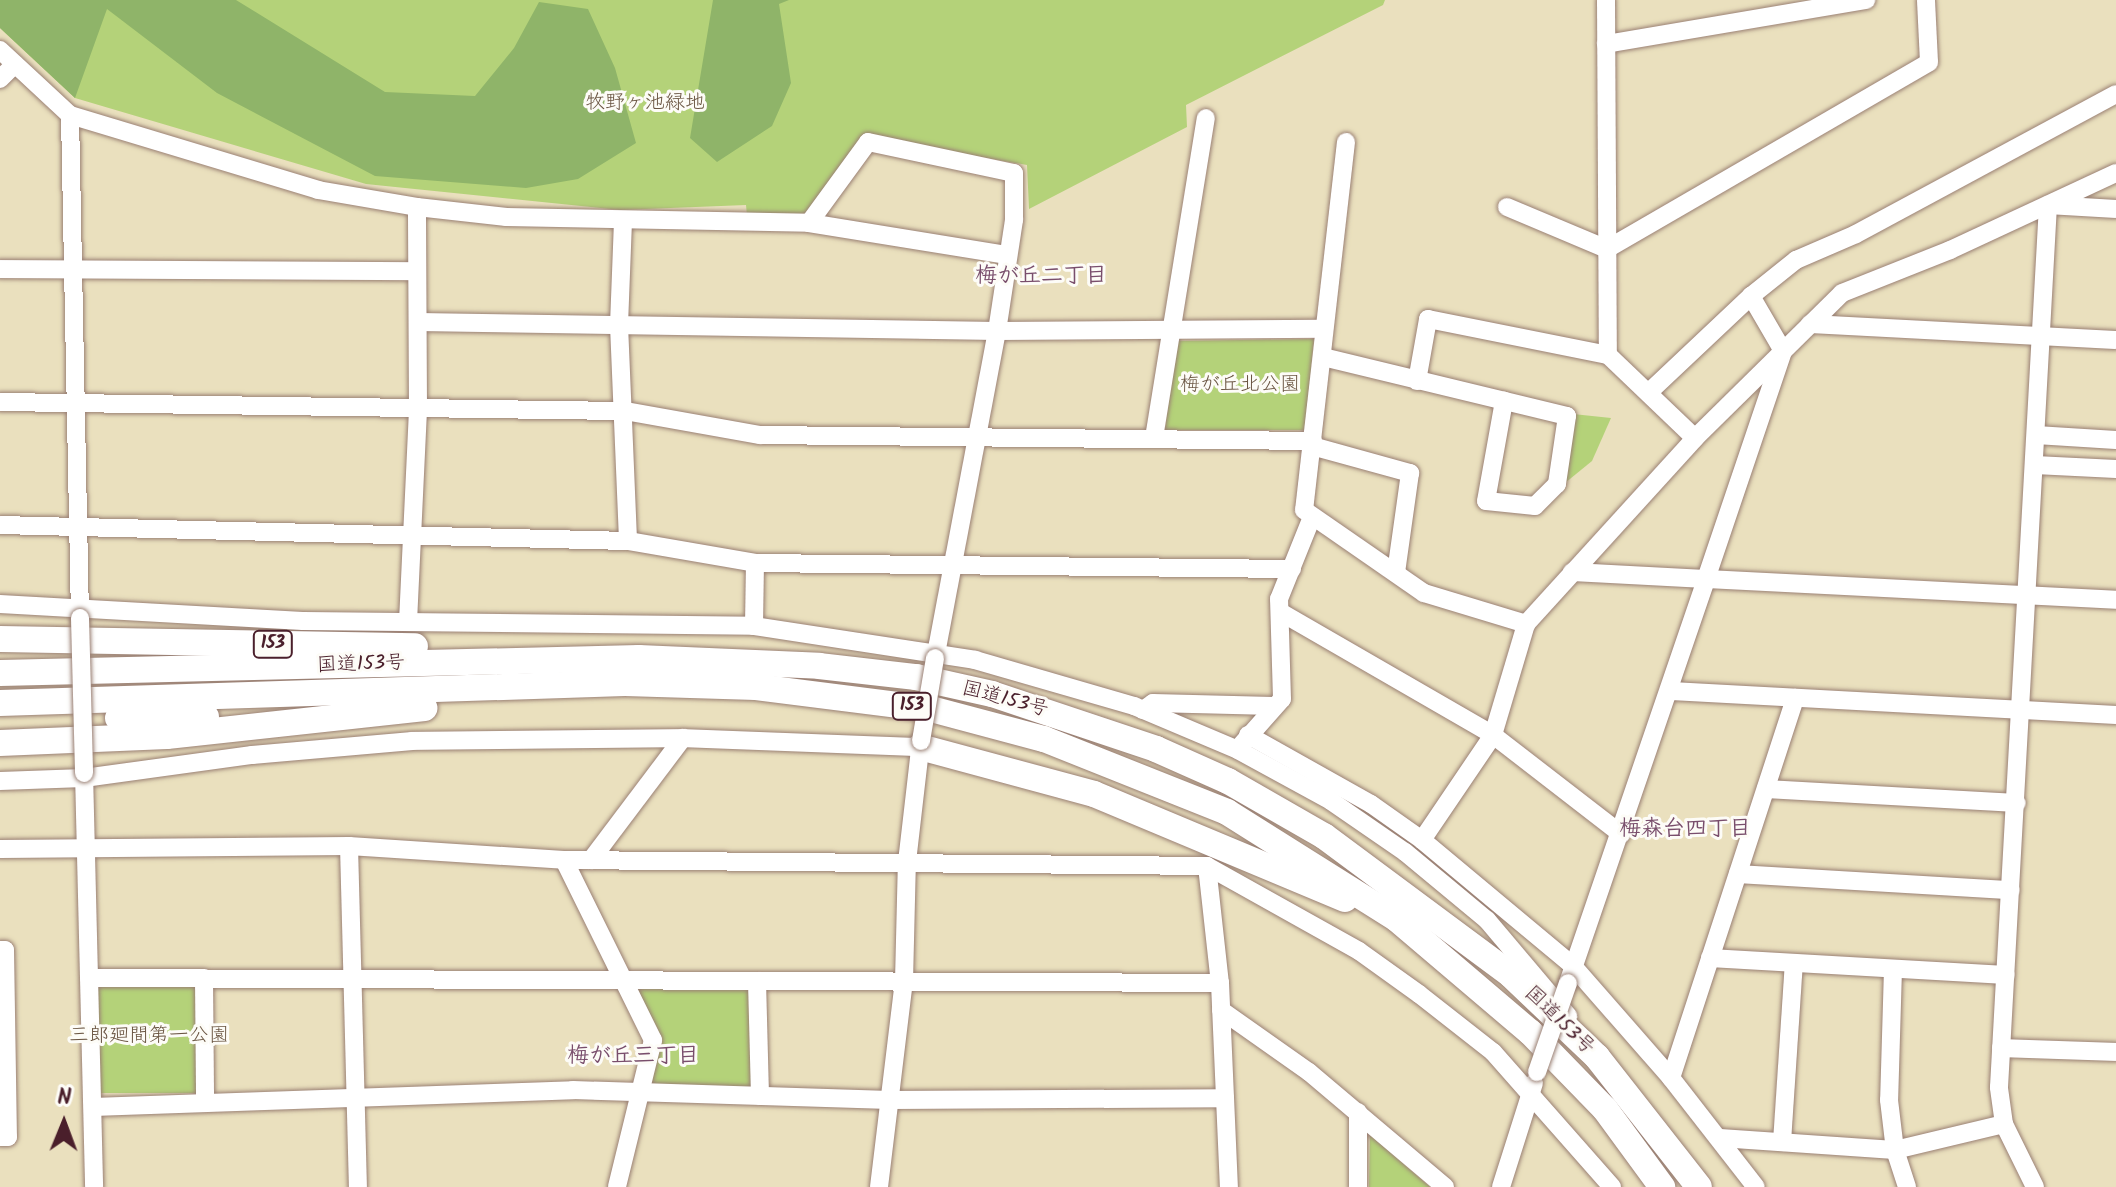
<!DOCTYPE html>
<html>
<head>
<meta charset="utf-8">
<style>
  body { margin:0 }
  #map { position:relative; width:2116px; height:1187px; overflow:hidden; background:#eae0be; font-family:Kalam,"Klee One",sans-serif }
  div>[style] { position:absolute }
  .green>* { inset:0; background:#b4d279; transform-origin:0 0 }
  .forest>* { inset:0; background:#8fb469 }
  .roads { filter:drop-shadow(0 0 2px #9a8074) drop-shadow(0 0 2px #9a8074) }
  .minor>* { height:18px; margin:-9px; padding:0 9px; transform-origin:9px; border-radius:9px; background:#fff }
  .highway>* { height:26px; margin:-13px; padding:0 13px; transform-origin:13px; border-radius:13px; background:#fff }
  .bridges { filter:drop-shadow(0 0 2px #9a8074) drop-shadow(0 0 2px #9a8074) }
  .minor-bridge>* { height:18px; margin:-9px; padding:0 9px; transform-origin:9px; border-radius:9px; background:#fff }
  span { translate:-50% -50%; white-space:nowrap; text-align:center; line-height:1.15; -webkit-text-stroke:6px #fdfcf7; paint-order:stroke }
  .shield-label span { padding:2px 6px; background:#fdfcf7; border:2px solid; border-radius:6px; -webkit-text-stroke-width:0 }
  .shield-label { font-size:18px; color:#4a1f2b; font-weight:700 }
  .park-label { font-size:20px; color:#6a5542 }
  .street-label { font-size:20px; color:#4a1f2b }
  .neighbourhood-label { font-size:22px; color:#794e6c; font-weight:700 }
  .north { position:absolute; left:24px; top:1083px; width:80px; height:80px; -webkit-text-stroke:6px #fdfcf7; paint-order:stroke; rotate:1deg; font-size:22px; font-weight:700; line-height:32px; text-align:center; color:#4a1f2b }
  .north::after { content:''; display:block; margin:auto; width:28px; height:36px; background:#4a1f2b; clip-path:polygon(50% 0,100% 100%,50% 72%,0 100%) }
</style>
</head>
<body>
<div id="map">
  <div class="green">
    <div style="clip-path:polygon(0 0,1385px 0,1383px 5px,1186px 105px,1187px 127px,1029px 209px,1027px 165px,866px 137px,805px 214px,747px 216px,746px 205px,620px 210px,366px 184px,75px 98px,0 28px)"></div>
    <div style="clip-path:polygon(1314px 339px,1305px 430px,1165px 430px,1177px 341px)"></div>
    <div style="clip-path:polygon(1573px 414px,1611px 418px,1592px 461px,1565px 483px)"></div>
    <div style="clip-path:polygon(634px 980px,754px 983px,756px 1091px,654px 1086px,650px 1082px,660px 1041px)"></div>
    <div style="left:96px;top:981px;width:104px;height:112px"></div>
    <div style="clip-path:polygon(1370px 1135px,1430px 1187px,1369px 1187px)"></div>
  </div>
  <div class="forest">
    <div style="clip-path:polygon(0 0,236px 0,385px 92px,475px 96px,514px 48px,539px 2px,588px 9px,615px 68px,636px 143px,578px 179px,526px 188px,375px 176px,217px 93px,107px 9px,75px 98px,0 28px)"></div>
    <div style="clip-path:polygon(713px 0,789px 0,779px 4px,791px 83px,772px 126px,717px 162px,690px 138px)"></div>
  </div>
  <div class="roads">
    <div class="minor">
      <div style="left:1606px;top:0;width:355px;rotate:89.7deg"></div>
      <div style="left:1608px;top:355px;width:120px;rotate:43.7deg"></div>
      <div style="left:1606px;top:44px;width:264px;rotate:-9.6deg"></div>
      <div style="left:0;top:50px;width:96px;rotate:42.9deg"></div>
      <div style="left:70px;top:115px;width:503px;rotate:88.86deg"></div>
      <div style="left:0;top:79px;width:21px;rotate:-45deg"></div>
      <div style="left:70px;top:115px;width:259px;rotate:16.8deg"></div>
      <div style="left:318px;top:190px;width:100px;rotate:9.7deg"></div>
      <div style="left:417px;top:207px;width:90px;rotate:6.4deg"></div>
      <div style="left:506px;top:217px;width:303px;rotate:1.1deg"></div>
      <div style="left:809px;top:223px;width:201px;rotate:9.2deg"></div>
      <div style="left:1346px;top:142px;width:370px;rotate:96.5deg"></div>
      <div style="left:1304px;top:510px;width:146px;rotate:34.7deg"></div>
      <div style="left:1424px;top:593px;width:107px;rotate:16.9deg"></div>
      <div style="left:2048px;top:205px;width:68px;rotate:3.4deg"></div>
      <div style="left:1507px;top:207px;width:108px;rotate:22.8deg"></div>
      <div style="left:1607px;top:249px;width:372px;rotate:-30.1deg"></div>
      <div style="left:1929px;top:62px;width:62px;rotate:-92.8deg"></div>
      <div style="left:623px;top:221px;width:104px;rotate:92.2deg"></div>
      <div style="left:619px;top:325px;width:216px;rotate:87.6deg"></div>
      <div style="left:809px;top:223px;width:100px;rotate:-53.9deg"></div>
      <div style="left:868px;top:142px;width:149px;rotate:12deg"></div>
      <div style="left:1014px;top:173px;width:47px;rotate:90deg"></div>
      <div style="left:1014px;top:220px;width:112px;rotate:98.7deg"></div>
      <div style="left:997px;top:331px;width:333px;rotate:100.7deg"></div>
      <div style="left:0;top:269px;width:416px;rotate:0.3deg"></div>
      <div style="left:1751px;top:296px;width:58px;rotate:-38.7deg"></div>
      <div style="left:1796px;top:260px;width:65px;rotate:-23.4deg"></div>
      <div style="left:1856px;top:234px;width:295px;rotate:-28.3deg"></div>
      <div style="left:418px;top:322px;width:579px;rotate:0.89deg"></div>
      <div style="left:997px;top:331px;width:326px;rotate:-0.4deg"></div>
      <div style="left:1810px;top:324px;width:306px;rotate:3deg"></div>
      <div style="left:1323px;top:357px;width:251px;rotate:13.6deg"></div>
      <div style="left:1567px;top:416px;width:69px;rotate:98.4deg"></div>
      <div style="left:1557px;top:484px;width:31px;rotate:135deg"></div>
      <div style="left:1535px;top:506px;width:49px;rotate:-174.2deg"></div>
      <div style="left:1486px;top:501px;width:102px;rotate:-79.8deg"></div>
      <div style="left:1417px;top:381px;width:63px;rotate:-79.9deg"></div>
      <div style="left:1428px;top:319px;width:184px;rotate:11.3deg"></div>
      <div style="left:0;top:402px;width:625px;rotate:0.83deg"></div>
      <div style="left:625px;top:411px;width:137px;rotate:10.1deg"></div>
      <div style="left:760px;top:435px;width:553px;rotate:0.62deg"></div>
      <div style="left:2036px;top:435px;width:80px;rotate:3.6deg"></div>
      <div style="left:1154px;top:438px;width:324px;rotate:-80.8deg"></div>
      <div style="left:1312px;top:446px;width:102px;rotate:15.4deg"></div>
      <div style="left:1410px;top:473px;width:101px;rotate:98deg"></div>
      <div style="left:2035px;top:465px;width:81px;rotate:2.8deg"></div>
      <div style="left:0;top:525px;width:628px;rotate:1.46deg"></div>
      <div style="left:628px;top:541px;width:129px;rotate:9.8deg"></div>
      <div style="left:1572px;top:572px;width:134px;rotate:3deg"></div>
      <div style="left:1706px;top:579px;width:241px;rotate:-71.3deg"></div>
      <div style="left:1783px;top:351px;width:64px;rotate:-120.2deg"></div>
      <div style="left:1751px;top:296px;width:141px;rotate:136.7deg"></div>
      <div style="left:0;top:604px;width:303px;rotate:3.2deg"></div>
      <div style="left:303px;top:621px;width:451px;rotate:0.6deg"></div>
      <div style="left:754px;top:626px;width:224px;rotate:8.7deg"></div>
      <div style="left:975px;top:660px;width:166px;rotate:16.1deg"></div>
      <div style="left:1134px;top:706px;width:113px;rotate:22.9deg"></div>
      <div style="left:1238px;top:750px;width:106px;rotate:28.7deg"></div>
      <div style="left:1331px;top:801px;width:90px;rotate:34.6deg"></div>
      <div style="left:1405px;top:852px;width:107px;rotate:39.7deg"></div>
      <div style="left:1487px;top:920px;width:126px;rotate:49.8deg"></div>
      <div style="left:1282px;top:613px;width:244px;rotate:30deg"></div>
      <div style="left:1493px;top:735px;width:162px;rotate:37.7deg"></div>
      <div style="left:408px;top:622px;width:214px;rotate:-87.3deg"></div>
      <div style="left:418px;top:408px;width:201px;rotate:-90.3deg"></div>
      <div style="left:754px;top:626px;width:63px;rotate:-89.1deg"></div>
      <div style="left:755px;top:563px;width:537px;rotate:0.64deg"></div>
      <div style="left:1671px;top:691px;width:446px;rotate:3.1deg"></div>
      <div style="left:1143px;top:710px;width:12px;rotate:-35deg"></div>
      <div style="left:1153px;top:703px;width:120px;rotate:1.4deg"></div>
      <div style="left:1248px;top:735px;width:141px;rotate:29.3deg"></div>
      <div style="left:1371px;top:804px;width:62px;rotate:35.2deg"></div>
      <div style="left:1422px;top:840px;width:197px;rotate:39.8deg"></div>
      <div style="left:1573px;top:966px;width:149px;rotate:48.8deg"></div>
      <div style="left:1671px;top:1078px;width:138px;rotate:52.1deg"></div>
      <div style="left:1242px;top:744px;width:60px;rotate:-48.4deg"></div>
      <div style="left:1282px;top:699px;width:100px;rotate:-91.7deg"></div>
      <div style="left:1279px;top:599px;width:88px;rotate:-68.1deg"></div>
      <div style="left:84px;top:773px;width:414px;rotate:88.6deg"></div>
      <div style="left:0;top:781px;width:84px;rotate:-2deg"></div>
      <div style="left:84px;top:778px;width:170px;rotate:-7.8deg"></div>
      <div style="left:252px;top:755px;width:161px;rotate:-5deg"></div>
      <div style="left:412px;top:741px;width:271px;rotate:-0.6deg"></div>
      <div style="left:1766px;top:789px;width:251px;rotate:3.2deg"></div>
      <div style="left:1422px;top:840px;width:127px;rotate:-55.9deg"></div>
      <div style="left:1493px;top:735px;width:116px;rotate:-73.4deg"></div>
      <div style="left:1526px;top:624px;width:251px;rotate:-47.7deg"></div>
      <div style="left:1695px;top:438px;width:206px;rotate:-44.6deg"></div>
      <div style="left:1842px;top:293px;width:116px;rotate:-21.7deg"></div>
      <div style="left:1950px;top:250px;width:183px;rotate:-24.9deg"></div>
      <div style="left:349px;top:846px;width:341px;rotate:88.5deg"></div>
      <div style="left:0;top:849px;width:349px;rotate:-0.5deg"></div>
      <div style="left:349px;top:846px;width:215px;rotate:3.7deg"></div>
      <div style="left:564px;top:860px;width:643px;rotate:0.53deg"></div>
      <div style="left:1207px;top:866px;width:174px;rotate:29.2deg"></div>
      <div style="left:1359px;top:951px;width:74px;rotate:35.6deg"></div>
      <div style="left:1419px;top:994px;width:94px;rotate:38.1deg"></div>
      <div style="left:1493px;top:1052px;width:180px;rotate:48.6deg"></div>
      <div style="left:564px;top:860px;width:201px;rotate:63.7deg"></div>
      <div style="left:653px;top:1040px;width:151px;rotate:103.8deg"></div>
      <div style="left:591px;top:860px;width:153px;rotate:-53deg"></div>
      <div style="left:683px;top:738px;width:237px;rotate:2.2deg"></div>
      <div style="left:1207px;top:866px;width:118px;rotate:83.7deg"></div>
      <div style="left:1220px;top:983px;width:204px;rotate:87.5deg"></div>
      <div style="left:1738px;top:874px;width:273px;rotate:3.4deg"></div>
      <div style="left:0;top:950px;width:5px"></div>
      <div style="left:5px;top:950px;width:187px;rotate:89.1deg"></div>
      <div style="left:8px;top:1137px;width:8px;rotate:180deg"></div>
      <div style="left:1710px;top:958px;width:296px;rotate:3.3deg"></div>
      <div style="left:1893px;top:969px;width:131px;rotate:91.7deg"></div>
      <div style="left:1889px;top:1100px;width:50px;rotate:83.2deg"></div>
      <div style="left:1895px;top:1150px;width:39px;rotate:72deg"></div>
      <div style="left:89px;top:978px;width:1131px;rotate:0.25deg"></div>
      <div style="left:204px;top:978px;width:125px;rotate:89.5deg"></div>
      <div style="left:757px;top:981px;width:115px;rotate:88.5deg"></div>
      <div style="left:1568px;top:983px;width:427px;rotate:-71.1deg"></div>
      <div style="left:1706px;top:579px;width:411px;rotate:2.9deg"></div>
      <div style="left:1221px;top:1010px;width:108px;rotate:35.2deg"></div>
      <div style="left:1309px;top:1072px;width:178px;rotate:40.2deg"></div>
      <div style="left:2001px;top:1048px;width:115px;rotate:2deg"></div>
      <div style="left:1671px;top:1078px;width:400px;rotate:-71.9deg"></div>
      <div style="left:93px;top:1107px;width:480px;rotate:-2deg"></div>
      <div style="left:573px;top:1090px;width:317px;rotate:1.8deg"></div>
      <div style="left:890px;top:1100px;width:335px;rotate:-0.3deg"></div>
      <div style="left:1720px;top:1138px;width:175px;rotate:3.9deg"></div>
      <div style="left:1895px;top:1150px;width:112px;rotate:-13.4deg"></div>
      <div style="left:1782px;top:1142px;width:179px;rotate:-86.2deg"></div>
      <div style="left:879px;top:1187px;width:208px;rotate:-83.1deg"></div>
      <div style="left:904px;top:981px;width:119px;rotate:-88.6deg"></div>
      <div style="left:907px;top:862px;width:122px;rotate:-83.4deg"></div>
      <div style="left:1358px;top:1187px;width:75px;rotate:-90deg"></div>
      <div style="left:1501px;top:1187px;width:109px;rotate:-72.4deg"></div>
      <div style="left:2035px;top:1187px;width:70px;rotate:-116.2deg"></div>
      <div style="left:2004px;top:1124px;width:37px;rotate:-98deg"></div>
      <div style="left:1999px;top:1087px;width:883px;rotate:-86.82deg"></div>
    </div>
    <div class="highway">
      <div style="left:0;top:639px;width:415px;rotate:1deg"></div>
      <div style="left:0;top:673px;width:639px;rotate:-1.34deg"></div>
      <div style="left:639px;top:658px;width:180px;rotate:2.5deg"></div>
      <div style="left:819px;top:666px;width:98px;rotate:6.5deg"></div>
      <div style="left:916px;top:677px;width:78px;rotate:12.6deg"></div>
      <div style="left:992px;top:694px;width:173px;rotate:18.5deg"></div>
      <div style="left:1156px;top:749px;width:79px;rotate:24deg"></div>
      <div style="left:1228px;top:781px;width:111px;rotate:29.8deg"></div>
      <div style="left:1324px;top:836px;width:233px;rotate:36.6deg"></div>
      <div style="left:1511px;top:975px;width:119px;rotate:43.6deg"></div>
      <div style="left:1597px;top:1057px;width:165px;rotate:51.9deg"></div>
      <div style="left:0;top:703px;width:625px;rotate:-1.83deg"></div>
      <div style="left:625px;top:683px;width:131px;rotate:1.7deg"></div>
      <div style="left:756px;top:687px;width:176px;rotate:7.2deg"></div>
      <div style="left:931px;top:709px;width:117px;rotate:14.9deg"></div>
      <div style="left:1044px;top:739px;width:197px;rotate:21.7deg"></div>
      <div style="left:1227px;top:812px;width:201px;rotate:32.2deg"></div>
      <div style="left:1397px;top:919px;width:175px;rotate:40.4deg"></div>
      <div style="left:1530px;top:1032px;width:107px;rotate:45.8deg"></div>
      <div style="left:1605px;top:1109px;width:97px;rotate:53.8deg"></div>
      <div style="left:118px;top:718px;width:88px;rotate:-0.7deg"></div>
      <div style="left:0;top:743px;width:167px;rotate:-2.4deg"></div>
      <div style="left:167px;top:736px;width:259px;rotate:-6.2deg"></div>
      <div style="left:920px;top:747px;width:180px;rotate:15.1deg"></div>
      <div style="left:1094px;top:794px;width:272px;rotate:22.7deg"></div>
    </div>
  </div>
  <div class="bridges">
    <div class="minor-bridge">
      <div style="left:80px;top:618px;width:155px;rotate:88.5deg"></div>
      <div style="left:921px;top:741px;width:84px;rotate:-80.4deg"></div>
      <div style="left:1537px;top:1072px;width:94px;rotate:-70.8deg"></div>
    </div>
  </div>
  <div class="shield-label">
    <span style="left:273px;top:644px">153</span>
    <span style="left:912px;top:706px">153</span>
  </div>
  <div class="park-label">
    <span style="left:645px;top:103px">牧野ヶ池緑地</span>
    <span style="left:1240px;top:385px">梅が丘北公園</span>
    <span style="left:149px;top:1036px">三郎廻間第一公園</span>
  </div>
  <div class="street-label">
    <span style="left:361px;top:665px;rotate:-2deg">国道153号</span>
    <span style="left:1005px;top:700px;rotate:15deg">国道153号</span>
    <span style="left:1559px;top:1021px;rotate:44deg">国道153号</span>
  </div>
  <div class="neighbourhood-label">
    <span style="left:1041px;top:277px">梅が丘二丁目</span>
    <span style="left:1685px;top:830px">梅森台四丁目</span>
    <span style="left:633px;top:1057px">梅が丘三丁目</span>
  </div>
  <div class="north">N</div>
</div>
</body>
</html>
